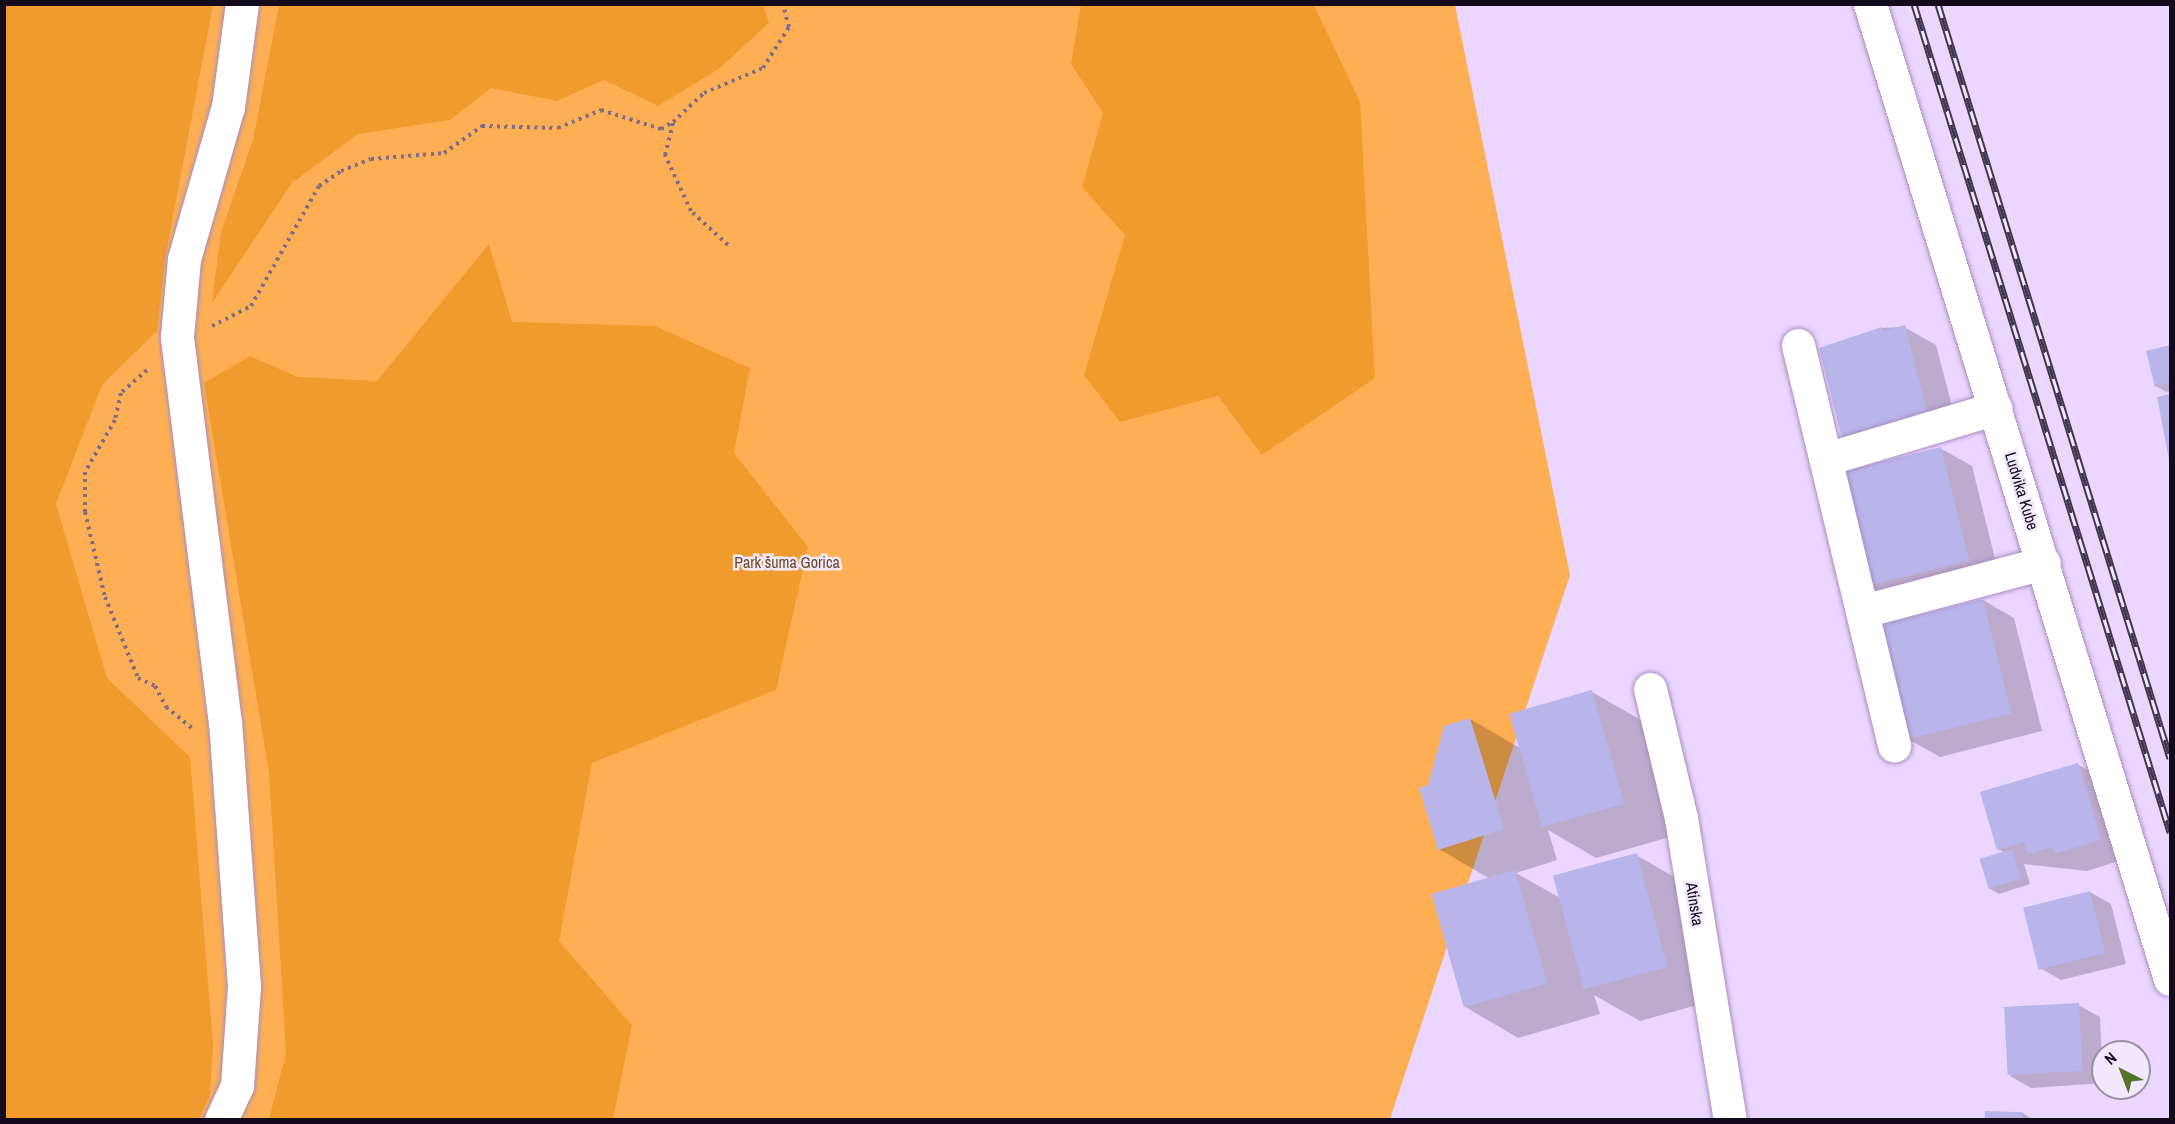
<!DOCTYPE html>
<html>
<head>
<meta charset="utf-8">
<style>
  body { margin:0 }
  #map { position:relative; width:2175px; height:1124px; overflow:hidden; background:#ead6ff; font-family:"Archivo Narrow",sans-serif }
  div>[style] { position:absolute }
  .green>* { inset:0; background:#ffaf53 }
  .forest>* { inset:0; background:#ef9b2d }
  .shadow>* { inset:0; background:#0003 }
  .building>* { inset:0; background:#b9b5ea; transform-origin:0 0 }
  .path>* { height:4px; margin-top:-2px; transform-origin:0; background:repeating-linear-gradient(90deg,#7c6d8b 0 3px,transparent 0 7.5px) }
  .roads { filter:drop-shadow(0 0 2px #a88fc0) drop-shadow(0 0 2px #a88fc0) }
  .minor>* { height:33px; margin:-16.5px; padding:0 16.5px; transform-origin:16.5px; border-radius:16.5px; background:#fff }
  .rail>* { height:7px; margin-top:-3.5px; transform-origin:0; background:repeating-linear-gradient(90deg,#f2e8fd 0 14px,#42364d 0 28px); box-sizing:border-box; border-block:2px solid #42364d }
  span { translate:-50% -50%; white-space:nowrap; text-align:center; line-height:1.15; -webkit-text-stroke:5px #f2e8fd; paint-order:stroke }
  .street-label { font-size:16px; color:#130a1c }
  .park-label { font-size:16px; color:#6d4a22 }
  .frame { position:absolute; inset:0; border:6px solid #130a1c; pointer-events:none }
  .north { position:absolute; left:2091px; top:1040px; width:60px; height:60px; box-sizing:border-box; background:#f2e8fd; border:2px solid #998fa3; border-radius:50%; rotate:318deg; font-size:16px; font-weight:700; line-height:24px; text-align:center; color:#130a1c }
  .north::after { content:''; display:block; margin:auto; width:21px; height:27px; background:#567227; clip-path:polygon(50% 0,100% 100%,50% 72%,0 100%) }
</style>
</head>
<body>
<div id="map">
  <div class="green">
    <div style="clip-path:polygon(5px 5px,1455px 5px,1570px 575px,1390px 1119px,5px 1120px)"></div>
  </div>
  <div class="forest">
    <div style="clip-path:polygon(5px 4px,213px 5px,165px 259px,157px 331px,102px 385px,56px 504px,107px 678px,190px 757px,213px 1045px,210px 1095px,199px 1119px,5px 1119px)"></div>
    <div style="clip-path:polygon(279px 5px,763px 4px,769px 23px,719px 69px,658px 106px,604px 80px,557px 101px,491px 88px,450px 120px,358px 134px,292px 183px,212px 303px,221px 232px,253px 140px)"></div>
    <div style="clip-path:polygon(1081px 5px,1314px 5px,1360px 102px,1375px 378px,1262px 455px,1218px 396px,1120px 422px,1084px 375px,1125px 235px,1082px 187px,1103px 113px,1071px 64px)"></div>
    <div style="clip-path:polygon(489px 244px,512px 322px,655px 326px,750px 368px,734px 453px,808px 547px,776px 690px,592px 763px,559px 941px,632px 1025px,613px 1119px,269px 1119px,286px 1053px,269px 773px,204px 383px,250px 356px,298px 377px,377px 381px)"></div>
  </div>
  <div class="shadow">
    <div style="clip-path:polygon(1904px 327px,1936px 345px,1959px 433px,1875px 455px,1881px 328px)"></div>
    <div style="clip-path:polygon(2170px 347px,2170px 391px,2166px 392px,2156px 386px,2148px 352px)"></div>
    <div style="clip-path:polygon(2170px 395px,2170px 458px,2158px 398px)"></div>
    <div style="clip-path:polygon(1940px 448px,1972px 466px,2000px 579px,1899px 604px,1868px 586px)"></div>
    <div style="clip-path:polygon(1983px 600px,2014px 618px,2042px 731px,1940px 757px,1908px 739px)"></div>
    <div style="clip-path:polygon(1592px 692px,1646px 723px,1677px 835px,1596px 858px,1548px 830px,1557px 860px,1516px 873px,1560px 898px,1636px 855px,1690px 886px,1722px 998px,1640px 1021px,1594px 995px,1600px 1014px,1518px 1038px,1464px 1006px,1490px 879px,1439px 849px,1429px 787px,1470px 719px,1520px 748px)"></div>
    <div style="clip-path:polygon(2077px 764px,2109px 782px,2131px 857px,2087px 871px,2024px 864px,2030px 884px,1999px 894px,1989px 888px,2005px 853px,1998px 849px)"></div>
    <div style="clip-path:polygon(2090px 892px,2111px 904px,2126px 964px,2061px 980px,2040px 968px)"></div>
    <div style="clip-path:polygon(2078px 1005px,2100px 1017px,2103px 1083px,2031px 1088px,2010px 1076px)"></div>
    <div style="clip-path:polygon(2023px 1113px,2033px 1120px,1986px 1120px)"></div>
  </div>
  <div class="building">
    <div style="clip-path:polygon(1905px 325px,1928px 415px,1842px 438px,1819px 348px,1882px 327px,1883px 331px)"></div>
    <div style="clip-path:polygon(2170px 345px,2170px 383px,2155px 387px,2146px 351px)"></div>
    <div style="clip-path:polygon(2170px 394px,2170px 460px,2169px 460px,2157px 397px)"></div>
    <div style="left:1941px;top:447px;width:117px;height:106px;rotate:76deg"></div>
    <div style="left:1983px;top:599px;width:118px;height:108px;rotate:76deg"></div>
    <div style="left:1592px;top:690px;width:118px;height:86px;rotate:74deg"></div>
    <div style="clip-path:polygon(1470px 718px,1504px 829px,1438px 850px,1419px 788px,1428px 785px,1444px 726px)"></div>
    <div style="clip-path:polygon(2078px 763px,2101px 840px,2054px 854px,2052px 847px,2028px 854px,2024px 842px,1997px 850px,1980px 792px)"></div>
    <div style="left:2012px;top:849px;width:31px;height:34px;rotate:73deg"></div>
    <div style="left:1637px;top:853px;width:118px;height:87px;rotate:75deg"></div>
    <div style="left:1515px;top:870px;width:118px;height:87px;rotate:74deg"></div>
    <div style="left:2090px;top:891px;width:64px;height:69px;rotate:76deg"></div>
    <div style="left:2079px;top:1003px;width:68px;height:75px;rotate:87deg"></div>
    <div style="left:1985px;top:1111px;width:38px;height:9px;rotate:2deg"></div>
  </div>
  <div class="path">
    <div style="left:728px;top:245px;width:50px;rotate:-137.4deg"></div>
    <div style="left:691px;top:211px;width:62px;rotate:-114.9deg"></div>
    <div style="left:665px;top:155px;width:34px;rotate:-76deg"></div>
    <div style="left:673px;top:122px;width:42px;rotate:-43.1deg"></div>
    <div style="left:704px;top:93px;width:64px;rotate:-23deg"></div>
    <div style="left:763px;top:68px;width:49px;rotate:-57.6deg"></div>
    <div style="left:789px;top:27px;width:24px;rotate:-105deg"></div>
    <div style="left:212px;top:326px;width:44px;rotate:-27.1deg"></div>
    <div style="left:251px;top:306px;width:138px;rotate:-60.5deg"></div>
    <div style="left:319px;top:186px;width:27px;rotate:-34deg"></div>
    <div style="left:341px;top:171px;width:32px;rotate:-22deg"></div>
    <div style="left:371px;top:159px;width:73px;rotate:-4.7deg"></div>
    <div style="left:444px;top:153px;width:47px;rotate:-35.4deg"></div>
    <div style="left:482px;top:126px;width:76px;rotate:1.5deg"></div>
    <div style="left:558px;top:128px;width:47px;rotate:-22.7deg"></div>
    <div style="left:601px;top:110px;width:63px;rotate:17.6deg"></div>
    <div style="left:661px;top:129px;width:14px;rotate:-30deg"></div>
    <div style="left:147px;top:370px;width:35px;rotate:139deg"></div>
    <div style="left:121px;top:393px;width:28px;rotate:103deg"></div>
    <div style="left:115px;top:420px;width:60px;rotate:120deg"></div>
    <div style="left:85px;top:472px;width:40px;rotate:90deg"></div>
    <div style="left:85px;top:512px;width:87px;rotate:76.8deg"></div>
    <div style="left:105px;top:597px;width:87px;rotate:67.8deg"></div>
    <div style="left:138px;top:678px;width:19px;rotate:25deg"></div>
    <div style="left:155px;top:686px;width:24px;rotate:62deg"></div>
    <div style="left:166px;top:707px;width:33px;rotate:39deg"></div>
  </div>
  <div class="roads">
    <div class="minor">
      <div style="left:1870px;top:4px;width:1020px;rotate:72.9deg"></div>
      <div style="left:1798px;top:345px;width:412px;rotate:76.5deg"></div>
      <div style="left:1826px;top:459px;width:177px;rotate:-16.7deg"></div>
      <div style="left:1863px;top:611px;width:187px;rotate:-14.9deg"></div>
      <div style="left:1650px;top:689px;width:133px;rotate:76.5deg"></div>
      <div style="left:1681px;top:818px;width:306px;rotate:80.8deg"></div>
      <div style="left:221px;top:1120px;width:38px;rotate:-65deg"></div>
      <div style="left:237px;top:1086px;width:100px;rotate:-86deg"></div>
      <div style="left:244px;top:986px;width:264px;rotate:-94.1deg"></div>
      <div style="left:225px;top:723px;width:390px;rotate:-97.1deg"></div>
      <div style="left:177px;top:336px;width:77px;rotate:-84.8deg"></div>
      <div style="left:184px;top:259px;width:158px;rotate:-73.9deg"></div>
      <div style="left:228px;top:107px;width:104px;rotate:-82.3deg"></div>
    </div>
  </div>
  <div class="rail">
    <div style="left:1914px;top:4px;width:867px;rotate:72.82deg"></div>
    <div style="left:1938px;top:4px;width:789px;rotate:72.9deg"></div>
  </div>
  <div class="street-label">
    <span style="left:2022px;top:491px;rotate:73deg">Ludvika Kube</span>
    <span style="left:1695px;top:904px;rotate:81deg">Atinska</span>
  </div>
  <div class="park-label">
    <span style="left:787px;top:562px">Park šuma Gorica</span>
  </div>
  <div class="frame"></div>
  <div class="north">N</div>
</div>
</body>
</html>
